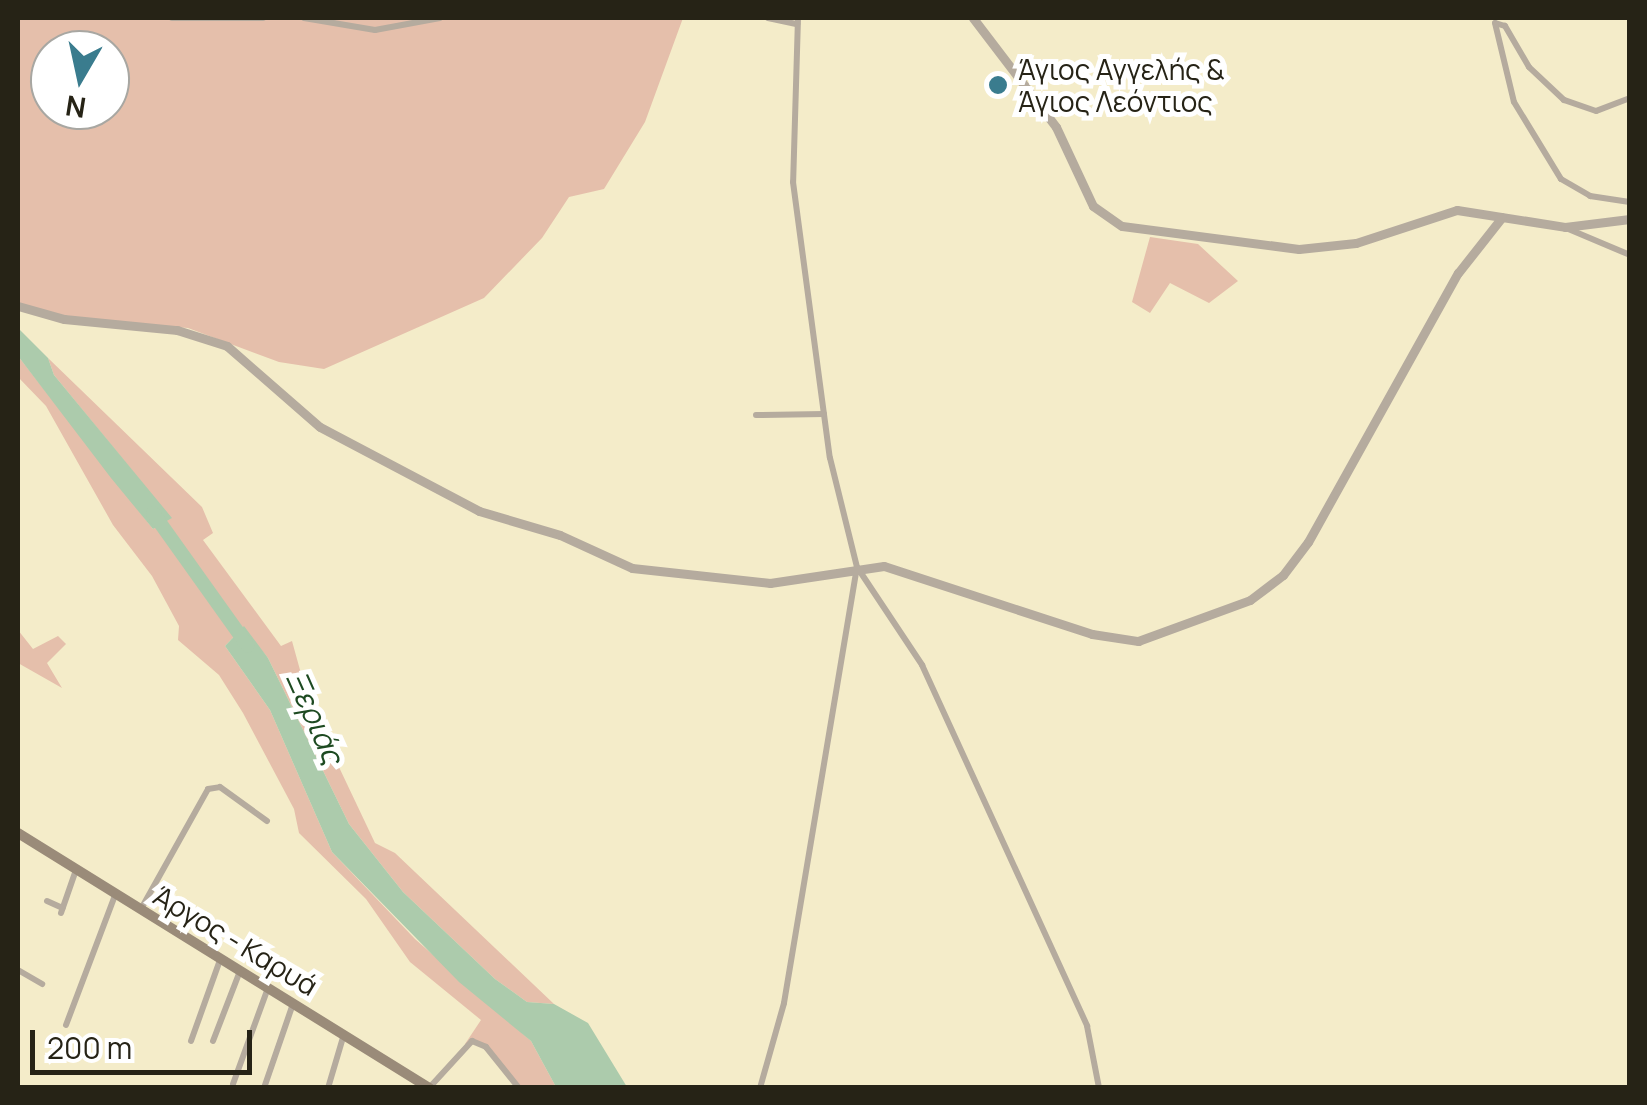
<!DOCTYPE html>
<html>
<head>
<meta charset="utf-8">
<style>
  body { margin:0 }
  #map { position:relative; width:1647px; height:1105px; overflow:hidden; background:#f4ecc9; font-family:Manrope,sans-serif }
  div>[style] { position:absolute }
  .green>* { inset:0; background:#e5bfab }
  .water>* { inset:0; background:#accbac }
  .river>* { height:14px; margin:-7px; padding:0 7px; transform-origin:7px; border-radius:7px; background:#accbac }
  .minor>* { height:6px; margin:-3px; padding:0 3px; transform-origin:3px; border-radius:3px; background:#b5ab9e }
  .tertiary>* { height:9px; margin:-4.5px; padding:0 4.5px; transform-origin:4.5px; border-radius:4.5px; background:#b5ab9e }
  .secondary>* { height:10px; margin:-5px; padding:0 5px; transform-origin:5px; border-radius:5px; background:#9a8b79 }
  .dots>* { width:28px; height:28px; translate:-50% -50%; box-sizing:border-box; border:5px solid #fff; border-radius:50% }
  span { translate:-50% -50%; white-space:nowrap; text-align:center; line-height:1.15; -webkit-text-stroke:10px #fff; paint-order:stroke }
  .poi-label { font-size:28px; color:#262316 }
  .left { translate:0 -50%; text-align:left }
  .street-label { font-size:28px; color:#262316 }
  .water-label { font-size:30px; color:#1d4a21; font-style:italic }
  .frame { position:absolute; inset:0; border:20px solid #262316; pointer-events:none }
  .north { position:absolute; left:30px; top:30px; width:100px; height:100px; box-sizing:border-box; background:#fff; border:2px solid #a8a7a2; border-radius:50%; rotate:189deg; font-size:28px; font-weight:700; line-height:40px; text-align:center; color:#262316 }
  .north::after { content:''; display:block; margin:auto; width:35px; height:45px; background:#3a7c8e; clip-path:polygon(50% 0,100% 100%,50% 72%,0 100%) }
  .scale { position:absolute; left:30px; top:1030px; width:222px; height:45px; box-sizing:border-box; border:5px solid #262316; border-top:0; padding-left:12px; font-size:30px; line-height:35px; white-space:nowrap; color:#262316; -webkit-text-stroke:8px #fff; paint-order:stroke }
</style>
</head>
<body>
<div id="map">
  <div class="green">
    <div style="clip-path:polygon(evenodd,18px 18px,683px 18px,645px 122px,604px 189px,569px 197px,542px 238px,484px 298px,324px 369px,279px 362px,188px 328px,66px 318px,18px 303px,18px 18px,50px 50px,110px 50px,110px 110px,50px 110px,50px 50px)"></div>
    <div style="clip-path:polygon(1150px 237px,1198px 244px,1238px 281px,1209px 303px,1170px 283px,1150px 313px,1132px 302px)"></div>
    <div style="clip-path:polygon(18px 356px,153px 529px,171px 518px,54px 375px,48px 358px,202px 507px,213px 533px,203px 540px,281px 646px,292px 641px,310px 706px,375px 843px,395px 853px,554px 1004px,527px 1002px,495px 979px,403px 892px,349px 824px,268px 658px,243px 627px,225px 646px,270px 710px,332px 852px,415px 939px,531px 1041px,556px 1087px,519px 1087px,478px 1042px,465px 1044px,481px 1020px,410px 962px,366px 899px,299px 833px,294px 809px,243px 713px,219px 675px,178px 640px,179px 626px,152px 576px,113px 525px,46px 406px,18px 377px)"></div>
    <div style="clip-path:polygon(18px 630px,33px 649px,58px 636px,66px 644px,47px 663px,62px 688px,18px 663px)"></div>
  </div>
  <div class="water">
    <div style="clip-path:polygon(18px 328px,48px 358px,54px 375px,172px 518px,153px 529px,111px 478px,18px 356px)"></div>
    <div style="clip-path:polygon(244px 626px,268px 658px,349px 824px,403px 892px,495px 979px,527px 1002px,554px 1004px,588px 1023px,627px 1087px,556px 1087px,531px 1041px,459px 982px,332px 852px,270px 710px,225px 646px)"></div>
  </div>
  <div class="river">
    <div style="left:153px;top:513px;width:163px;rotate:54.5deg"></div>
  </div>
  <div class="minor">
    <div style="left:172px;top:18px;width:91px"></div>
    <div style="left:304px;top:18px;width:72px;rotate:9.6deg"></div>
    <div style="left:375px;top:30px;width:66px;rotate:-10.5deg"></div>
    <div style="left:768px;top:18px;width:30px;rotate:12deg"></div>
    <div style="left:798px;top:18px;width:164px;rotate:91.7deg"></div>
    <div style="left:793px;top:182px;width:278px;rotate:82.4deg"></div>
    <div style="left:830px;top:458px;width:112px;rotate:76.1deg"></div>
    <div style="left:857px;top:567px;width:118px;rotate:56.4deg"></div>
    <div style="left:922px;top:665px;width:397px;rotate:65.4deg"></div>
    <div style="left:1087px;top:1026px;width:63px;rotate:79deg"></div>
    <div style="left:1630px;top:98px;width:36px;rotate:159deg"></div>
    <div style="left:1596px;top:111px;width:34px;rotate:-161deg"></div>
    <div style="left:1564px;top:100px;width:48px;rotate:-136.7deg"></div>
    <div style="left:1529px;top:67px;width:48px;rotate:-120.3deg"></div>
    <div style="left:1505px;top:26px;width:10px;rotate:-163deg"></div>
    <div style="left:1495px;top:23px;width:81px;rotate:76.5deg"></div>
    <div style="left:1514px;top:102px;width:90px;rotate:58.6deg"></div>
    <div style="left:1561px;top:179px;width:34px;rotate:30deg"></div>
    <div style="left:1590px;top:196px;width:40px;rotate:8.5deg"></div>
    <div style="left:1566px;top:228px;width:69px;rotate:22.9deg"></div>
    <div style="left:756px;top:415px;width:68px;rotate:-0.8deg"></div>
    <div style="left:47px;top:901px;width:17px;rotate:24deg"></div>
    <div style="left:141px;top:909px;width:137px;rotate:-60.8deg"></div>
    <div style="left:208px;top:789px;width:12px;rotate:-9deg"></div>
    <div style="left:220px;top:787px;width:58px;rotate:35.9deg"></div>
    <div style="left:61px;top:913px;width:46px;rotate:-70.8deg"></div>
    <div style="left:18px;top:970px;width:28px;rotate:30deg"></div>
    <div style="left:66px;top:1025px;width:139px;rotate:-69.3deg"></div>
    <div style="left:191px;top:1041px;width:86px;rotate:-70.3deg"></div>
    <div style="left:213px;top:1041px;width:75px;rotate:-68.9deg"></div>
    <div style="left:233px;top:1084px;width:102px;rotate:-70deg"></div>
    <div style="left:264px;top:1088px;width:89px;rotate:-71deg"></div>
    <div style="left:328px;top:1088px;width:56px;rotate:-73.5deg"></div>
    <div style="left:429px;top:1088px;width:64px;rotate:-47.5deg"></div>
    <div style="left:472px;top:1041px;width:15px;rotate:23deg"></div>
    <div style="left:486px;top:1047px;width:53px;rotate:51.2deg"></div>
    <div style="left:760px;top:1088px;width:88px;rotate:-74.2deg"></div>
    <div style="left:784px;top:1003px;width:440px;rotate:-80.5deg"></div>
  </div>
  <div class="tertiary">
    <div style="left:973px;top:18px;width:137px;rotate:52.7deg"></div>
    <div style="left:1056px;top:127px;width:87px;rotate:64.9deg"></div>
    <div style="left:1093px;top:206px;width:35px;rotate:35deg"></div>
    <div style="left:1122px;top:226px;width:178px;rotate:7.4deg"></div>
    <div style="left:1299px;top:249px;width:57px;rotate:-6deg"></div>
    <div style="left:1356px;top:243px;width:106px;rotate:-18.1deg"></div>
    <div style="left:1457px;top:210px;width:109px;rotate:8.9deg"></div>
    <div style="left:1565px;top:227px;width:65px;rotate:-7deg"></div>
    <div style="left:18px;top:306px;width:48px;rotate:15.8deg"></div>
    <div style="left:64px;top:319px;width:114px;rotate:5.6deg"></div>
    <div style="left:177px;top:330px;width:52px;rotate:17.7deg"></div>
    <div style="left:227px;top:346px;width:123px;rotate:41.1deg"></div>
    <div style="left:320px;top:427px;width:180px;rotate:27.8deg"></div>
    <div style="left:479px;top:511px;width:84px;rotate:16.5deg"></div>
    <div style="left:560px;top:535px;width:79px;rotate:24.6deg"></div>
    <div style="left:632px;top:568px;width:139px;rotate:6.2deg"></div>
    <div style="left:770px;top:583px;width:115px;rotate:-8.5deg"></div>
    <div style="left:884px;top:566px;width:219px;rotate:18.1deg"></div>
    <div style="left:1092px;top:634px;width:47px;rotate:8.7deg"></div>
    <div style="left:1138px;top:641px;width:119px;rotate:-20.1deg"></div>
    <div style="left:1250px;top:600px;width:41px;rotate:-37.1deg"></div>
    <div style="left:1283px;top:575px;width:41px;rotate:-52.9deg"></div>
    <div style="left:1308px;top:542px;width:308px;rotate:-60.9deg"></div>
    <div style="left:1458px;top:273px;width:71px;rotate:-51.8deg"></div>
  </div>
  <div class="secondary">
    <div style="left:18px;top:833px;width:484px;rotate:31.8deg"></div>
  </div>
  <div class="dots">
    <div style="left:998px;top:85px;background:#3a7c8e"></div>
  </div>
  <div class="poi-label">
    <span class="left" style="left:1018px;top:85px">Άγιος Αγγελής &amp;<br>Άγιος Λεόντιος</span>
  </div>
  <div class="street-label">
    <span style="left:236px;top:940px;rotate:31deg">Άργος - Καρυά</span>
  </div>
  <div class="water-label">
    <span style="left:315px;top:717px;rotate:66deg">Ξεριάς</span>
  </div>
  <div class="frame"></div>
  <div class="north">N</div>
  <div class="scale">200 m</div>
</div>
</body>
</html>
